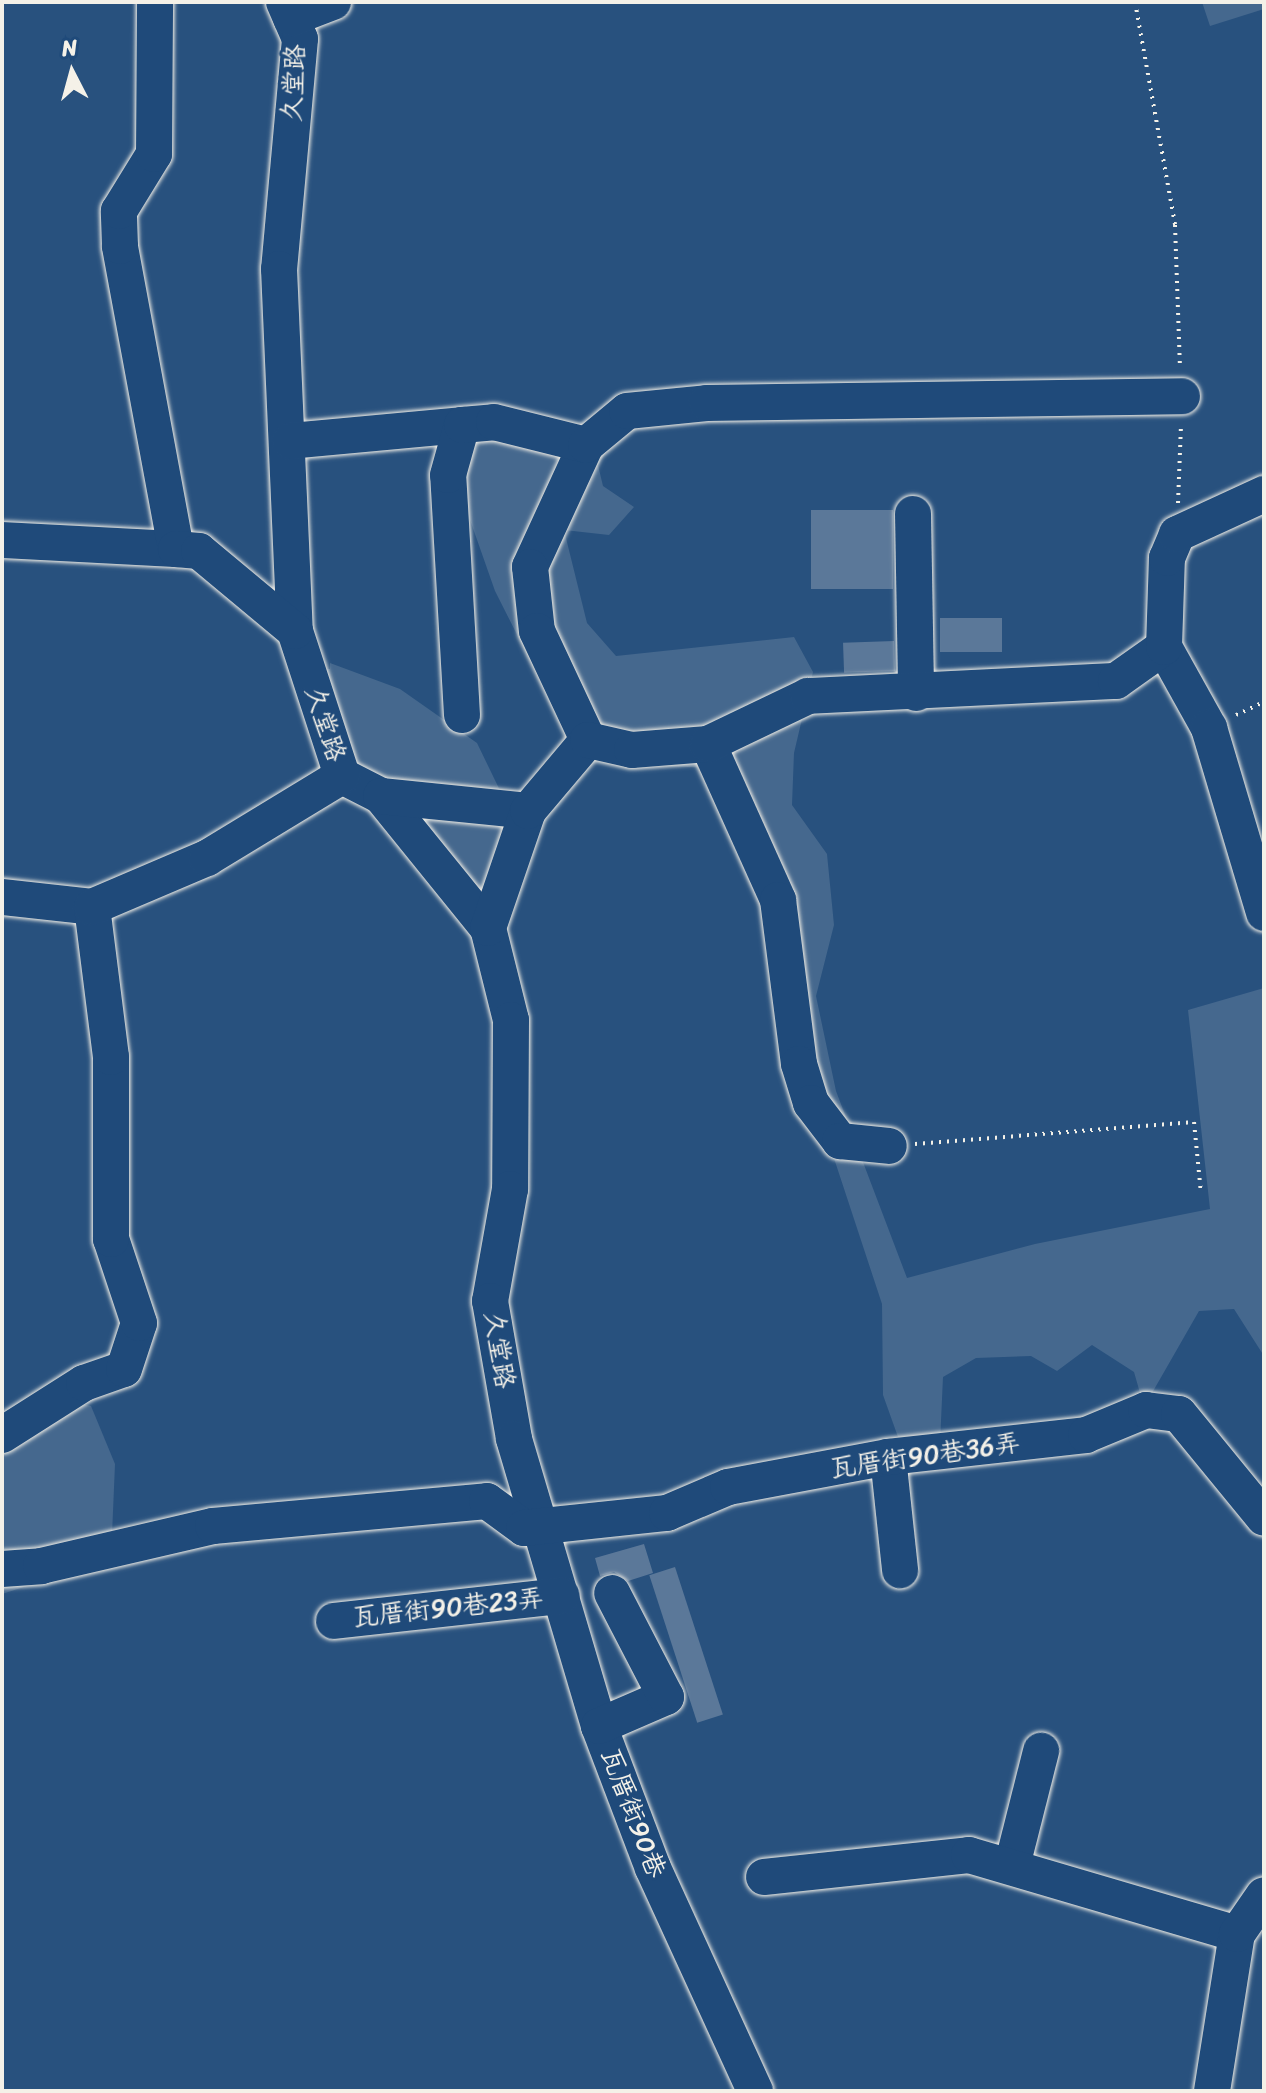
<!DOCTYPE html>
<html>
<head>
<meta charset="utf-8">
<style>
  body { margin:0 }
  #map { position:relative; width:1266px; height:2093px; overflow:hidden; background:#28517e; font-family:Sriracha,"LXGW WenKai TC",sans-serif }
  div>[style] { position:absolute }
  .green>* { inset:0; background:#45688e }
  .building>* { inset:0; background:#5b7899; transform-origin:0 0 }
  .path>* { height:4px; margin-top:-2px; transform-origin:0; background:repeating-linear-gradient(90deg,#f4f1e8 0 2px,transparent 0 8px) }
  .roads { filter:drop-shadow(0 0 2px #f4f1e8) drop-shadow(0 0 2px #f4f1e8) }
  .minor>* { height:36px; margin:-18px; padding:0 18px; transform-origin:18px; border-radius:18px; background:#1f4a7a }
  span { translate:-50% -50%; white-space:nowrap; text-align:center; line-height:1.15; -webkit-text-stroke:6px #1f4a7a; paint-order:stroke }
  .street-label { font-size:26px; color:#f4f1e8 }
  .frame { position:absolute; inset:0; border:4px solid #f4f1e8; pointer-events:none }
  .north { position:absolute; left:32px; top:32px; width:80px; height:80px; -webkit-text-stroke:6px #1f4a7a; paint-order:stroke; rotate:354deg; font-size:22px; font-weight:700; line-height:32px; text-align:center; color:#f4f1e8 }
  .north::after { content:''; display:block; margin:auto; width:28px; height:36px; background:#f4f1e8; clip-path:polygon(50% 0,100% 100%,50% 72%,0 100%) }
</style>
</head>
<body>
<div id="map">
  <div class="green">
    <div style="clip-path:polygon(1202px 2px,1264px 2px,1264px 9px,1210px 26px)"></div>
    <div style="clip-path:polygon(546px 435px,615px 438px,598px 465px,603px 486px,634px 507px,609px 535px,564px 530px,587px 623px,616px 656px,794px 637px,813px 672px,794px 753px,792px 805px,827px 854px,834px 925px,816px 996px,836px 1091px,907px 1278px,1035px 1244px,1210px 1209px,1188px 1010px,1264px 988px,1264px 1356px,1234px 1309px,1199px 1311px,1144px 1407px,1134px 1372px,1092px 1345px,1057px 1371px,1031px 1356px,976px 1358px,943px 1377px,940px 1443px,898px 1437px,883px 1395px,882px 1304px,824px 1128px,773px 921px,715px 768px,634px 765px,545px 690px,495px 591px,442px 440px)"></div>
    <div style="clip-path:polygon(330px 663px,400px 689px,477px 743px,508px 807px,492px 917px,342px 776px,316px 668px,330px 669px)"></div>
    <div style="clip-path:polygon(47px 1397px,91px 1406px,115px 1464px,111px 1559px,2px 1594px,2px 1425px)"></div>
  </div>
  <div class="building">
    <div style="left:893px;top:510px;width:79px;height:82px;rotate:90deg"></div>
    <div style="left:940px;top:618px;width:62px;height:34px"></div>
    <div style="left:894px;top:641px;width:30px;height:51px;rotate:88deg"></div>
    <div style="clip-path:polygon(644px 1544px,653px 1573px,628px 1581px,614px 1572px,600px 1576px,595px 1558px)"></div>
    <div style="left:675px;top:1567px;width:155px;height:27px;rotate:72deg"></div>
  </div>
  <div class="path">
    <div style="left:1135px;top:2px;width:227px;rotate:79.8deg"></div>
    <div style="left:1175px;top:225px;width:142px;rotate:88deg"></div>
    <div style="left:1178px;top:503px;width:79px;rotate:-87.8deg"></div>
    <div style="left:1236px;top:715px;width:31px;rotate:-25deg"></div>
    <div style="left:915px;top:1144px;width:280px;rotate:-4.5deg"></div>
    <div style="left:1194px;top:1122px;width:71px;rotate:84.4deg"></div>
  </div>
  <div class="roads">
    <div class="minor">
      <div style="left:284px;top:2px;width:40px;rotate:66.6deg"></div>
      <div style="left:300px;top:39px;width:231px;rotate:95.2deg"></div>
      <div style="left:279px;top:269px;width:362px;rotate:87.5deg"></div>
      <div style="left:295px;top:631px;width:152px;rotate:72deg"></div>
      <div style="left:342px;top:776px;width:44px;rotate:27.1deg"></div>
      <div style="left:381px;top:796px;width:170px;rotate:51deg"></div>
      <div style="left:488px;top:928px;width:95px;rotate:76deg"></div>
      <div style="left:511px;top:1020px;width:169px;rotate:90.3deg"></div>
      <div style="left:510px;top:1189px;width:114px;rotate:100.1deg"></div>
      <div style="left:490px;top:1301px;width:140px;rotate:80.1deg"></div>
      <div style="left:514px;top:1439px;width:299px;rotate:73.5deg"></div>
      <div style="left:599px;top:1726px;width:152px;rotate:69.2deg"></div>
      <div style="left:653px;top:1868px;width:245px;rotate:65.4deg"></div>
      <div style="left:291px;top:18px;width:45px;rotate:-20.9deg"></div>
      <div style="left:290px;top:441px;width:173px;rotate:-5.3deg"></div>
      <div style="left:586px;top:445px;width:134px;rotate:114.7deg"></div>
      <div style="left:530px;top:567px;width:64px;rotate:83.8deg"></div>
      <div style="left:537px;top:631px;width:120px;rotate:64.9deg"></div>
      <div style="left:913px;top:514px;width:179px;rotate:89deg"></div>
      <div style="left:2px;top:540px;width:174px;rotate:3deg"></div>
      <div style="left:176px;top:549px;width:308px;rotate:-100.5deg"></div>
      <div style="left:120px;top:246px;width:35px;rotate:-92deg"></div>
      <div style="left:119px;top:211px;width:67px;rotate:-58.4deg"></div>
      <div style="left:154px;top:154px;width:152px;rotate:-89.6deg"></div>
      <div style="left:176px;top:549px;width:23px;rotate:5deg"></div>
      <div style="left:199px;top:551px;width:125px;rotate:39.8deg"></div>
      <div style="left:1164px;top:647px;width:93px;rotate:60.9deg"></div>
      <div style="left:1209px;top:728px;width:193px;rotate:73.4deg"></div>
      <div style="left:462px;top:715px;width:240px;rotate:-93.3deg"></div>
      <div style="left:448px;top:475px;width:52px;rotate:-74.4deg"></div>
      <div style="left:462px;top:425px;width:32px;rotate:-5deg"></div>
      <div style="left:494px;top:422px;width:95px;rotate:14deg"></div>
      <div style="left:586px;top:445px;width:53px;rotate:-39.7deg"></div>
      <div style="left:627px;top:411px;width:80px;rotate:-5.7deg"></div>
      <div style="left:707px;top:403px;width:475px;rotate:-0.8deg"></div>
      <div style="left:708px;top:744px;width:171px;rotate:65.8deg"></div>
      <div style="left:778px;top:900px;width:165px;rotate:82.7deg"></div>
      <div style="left:799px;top:1064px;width:41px;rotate:72.9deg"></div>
      <div style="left:811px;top:1103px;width:48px;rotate:52.7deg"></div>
      <div style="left:840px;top:1141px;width:49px;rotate:5.8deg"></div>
      <div style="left:381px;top:796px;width:148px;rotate:5.8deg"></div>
      <div style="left:2px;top:897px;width:91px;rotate:6.3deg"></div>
      <div style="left:488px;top:928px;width:124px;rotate:-71.1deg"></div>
      <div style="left:528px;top:811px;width:93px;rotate:-49.8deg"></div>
      <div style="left:588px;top:740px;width:45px;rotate:12.8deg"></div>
      <div style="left:632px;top:750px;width:76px;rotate:-4.5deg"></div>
      <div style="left:708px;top:744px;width:111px;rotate:-25.6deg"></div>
      <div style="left:808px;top:696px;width:308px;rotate:-2.8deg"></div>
      <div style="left:1116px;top:681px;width:59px;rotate:-35.3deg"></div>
      <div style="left:1164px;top:647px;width:89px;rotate:-88.1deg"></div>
      <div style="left:1167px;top:558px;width:26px;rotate:-67deg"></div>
      <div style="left:1177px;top:534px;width:96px;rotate:-24.7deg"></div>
      <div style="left:2px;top:1435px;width:97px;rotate:-32.4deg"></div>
      <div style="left:84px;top:1383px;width:42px;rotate:-19.3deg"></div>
      <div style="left:124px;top:1369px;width:48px;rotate:-71.9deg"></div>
      <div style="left:139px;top:1323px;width:89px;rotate:-108.4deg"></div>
      <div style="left:111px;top:1239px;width:182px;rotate:-90deg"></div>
      <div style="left:111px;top:1057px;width:151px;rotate:-97.2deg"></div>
      <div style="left:92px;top:907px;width:125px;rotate:-23.1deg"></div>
      <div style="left:207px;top:858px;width:158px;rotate:-31.3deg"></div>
      <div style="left:888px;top:1457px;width:114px;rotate:83.9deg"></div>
      <div style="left:2px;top:1569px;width:39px;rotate:-4deg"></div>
      <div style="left:41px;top:1566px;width:177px;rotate:-13.1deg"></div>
      <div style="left:213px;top:1526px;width:275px;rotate:-5.2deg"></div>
      <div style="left:487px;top:1501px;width:46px;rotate:36.1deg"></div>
      <div style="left:524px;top:1528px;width:144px;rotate:-6deg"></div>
      <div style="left:667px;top:1513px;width:66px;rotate:-23.1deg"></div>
      <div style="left:728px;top:1487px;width:163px;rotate:-10.6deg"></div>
      <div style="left:888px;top:1457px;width:199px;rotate:-6.3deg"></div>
      <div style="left:1086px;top:1435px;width:65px;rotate:-22.6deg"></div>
      <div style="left:1146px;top:1410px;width:33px;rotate:7deg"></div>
      <div style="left:1179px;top:1414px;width:134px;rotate:50.7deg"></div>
      <div style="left:334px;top:1621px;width:229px;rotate:-6.3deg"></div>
      <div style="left:599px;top:1726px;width:73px;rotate:-23.4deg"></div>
      <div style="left:666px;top:1697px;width:117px;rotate:-117.4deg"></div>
      <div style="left:1012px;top:1866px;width:119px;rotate:-75.8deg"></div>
      <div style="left:764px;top:1877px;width:206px;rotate:-6.1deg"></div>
      <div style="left:969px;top:1855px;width:279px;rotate:16.4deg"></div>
      <div style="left:1212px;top:2091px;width:159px;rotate:-81deg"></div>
      <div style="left:1237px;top:1934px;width:47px;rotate:-55.3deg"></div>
    </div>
  </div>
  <div class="street-label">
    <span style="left:294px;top:83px;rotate:-87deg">久堂路</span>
    <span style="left:325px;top:724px;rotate:72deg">久堂路</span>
    <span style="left:499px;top:1350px;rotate:81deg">久堂路</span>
    <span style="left:925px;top:1456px;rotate:-8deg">瓦厝街90巷36弄</span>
    <span style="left:448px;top:1608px;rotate:-6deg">瓦厝街90巷23弄</span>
    <span style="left:633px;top:1813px;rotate:69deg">瓦厝街90巷</span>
  </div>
  <div class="frame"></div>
  <div class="north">N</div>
</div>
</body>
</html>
